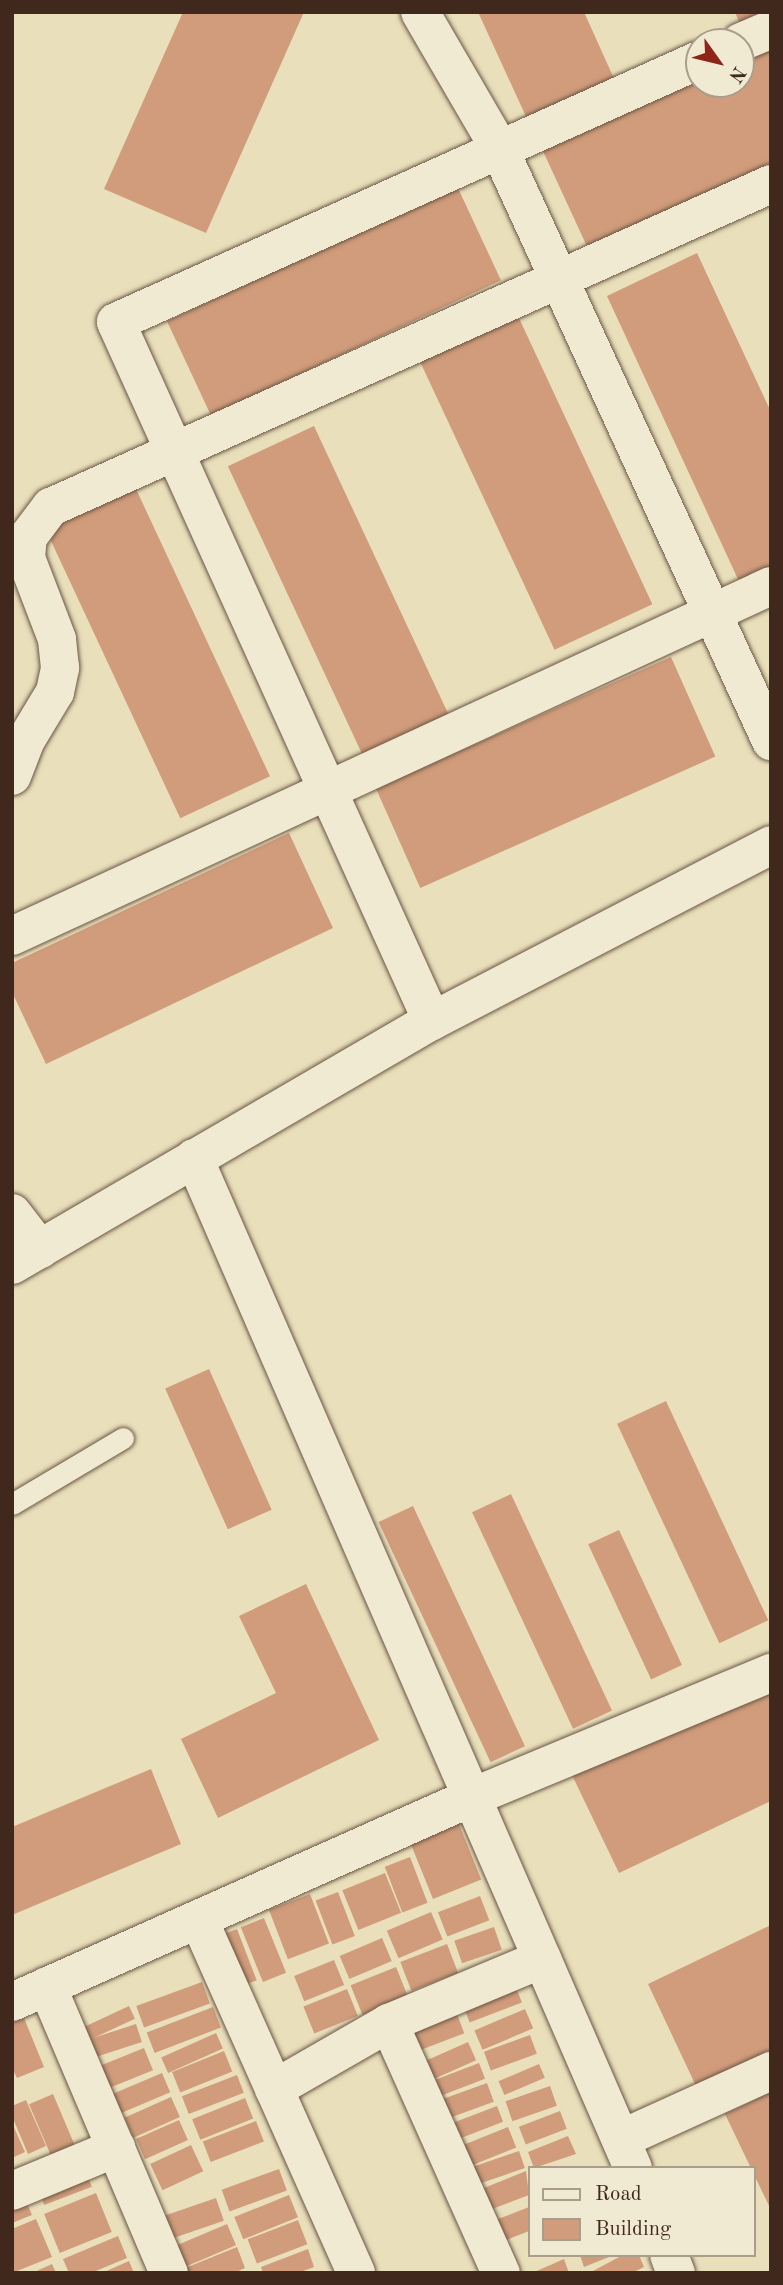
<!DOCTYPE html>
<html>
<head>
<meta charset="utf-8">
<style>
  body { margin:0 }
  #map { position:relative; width:783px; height:2285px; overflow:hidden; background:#e9dfbb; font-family:"Old Standard TT",serif }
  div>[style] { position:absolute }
  .building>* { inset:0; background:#d19c7b; transform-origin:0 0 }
  .roads { filter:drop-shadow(0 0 2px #6a5644) drop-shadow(0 0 2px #6a5644) }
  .lane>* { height:21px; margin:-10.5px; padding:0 10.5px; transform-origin:10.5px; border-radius:10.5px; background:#f1ead3 }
  .street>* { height:38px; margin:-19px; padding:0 19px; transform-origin:19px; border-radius:19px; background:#f1ead3 }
  .secondary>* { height:38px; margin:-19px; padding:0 19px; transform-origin:19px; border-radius:19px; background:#f1ead3 }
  span { translate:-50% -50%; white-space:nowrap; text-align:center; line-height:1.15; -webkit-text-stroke:7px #f1ead3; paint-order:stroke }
  .frame { position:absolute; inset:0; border:14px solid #40291c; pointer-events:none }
  .legend { position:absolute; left:528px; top:2166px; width:228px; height:91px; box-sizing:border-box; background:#f1ead3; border:2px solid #aa9d8a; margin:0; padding:9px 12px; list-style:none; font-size:21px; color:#40291c }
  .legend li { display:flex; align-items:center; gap:14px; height:35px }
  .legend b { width:35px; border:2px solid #aa9d8a }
  .north { position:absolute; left:685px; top:28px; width:70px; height:70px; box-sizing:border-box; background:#f1ead3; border:2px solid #aa9d8a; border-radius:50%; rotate:124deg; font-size:19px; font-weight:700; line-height:28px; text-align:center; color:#40291c }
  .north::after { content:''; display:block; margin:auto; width:24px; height:32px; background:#8f2418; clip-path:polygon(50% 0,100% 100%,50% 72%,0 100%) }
</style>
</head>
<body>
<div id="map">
  <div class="building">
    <div style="clip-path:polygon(183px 12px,304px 12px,206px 233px,104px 189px)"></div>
    <div style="clip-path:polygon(478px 12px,584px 12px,616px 83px,529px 123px)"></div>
    <div style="clip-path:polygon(735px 12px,764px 12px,740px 24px)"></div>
    <div style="clip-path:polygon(771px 42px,771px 169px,590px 253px,542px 149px,699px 76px,699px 84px,741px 84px,741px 56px)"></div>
    <div style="left:457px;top:186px;width:104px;height:320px;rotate:65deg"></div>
    <div style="clip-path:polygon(697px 253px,771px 412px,771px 577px,743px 590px,607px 296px)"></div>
    <div style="left:518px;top:316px;width:318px;height:108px;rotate:65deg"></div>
    <div style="left:314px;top:426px;width:325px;height:95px;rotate:65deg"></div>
    <div style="left:136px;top:489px;width:317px;height:99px;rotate:65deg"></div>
    <div style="left:671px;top:657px;width:109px;height:323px;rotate:66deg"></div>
    <div style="clip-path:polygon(289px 833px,333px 928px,46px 1064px,12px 992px,12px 963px)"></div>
    <div style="left:209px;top:1369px;width:154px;height:48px;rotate:66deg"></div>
    <div style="left:666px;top:1401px;width:242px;height:54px;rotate:65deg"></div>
    <div style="left:511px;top:1494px;width:239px;height:43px;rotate:65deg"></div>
    <div style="left:413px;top:1506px;width:265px;height:38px;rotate:65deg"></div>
    <div style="left:619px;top:1530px;width:149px;height:34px;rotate:65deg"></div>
    <div style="clip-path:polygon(306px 1584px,379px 1740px,218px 1818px,181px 1739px,276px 1693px,239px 1616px)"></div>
    <div style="clip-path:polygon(771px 1679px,771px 1801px,619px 1873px,572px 1775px)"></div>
    <div style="clip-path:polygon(151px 1769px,181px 1844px,12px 1915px,12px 1827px)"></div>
    <div style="left:458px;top:1822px;width:62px;height:52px;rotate:68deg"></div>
    <div style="left:410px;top:1857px;width:49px;height:27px;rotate:69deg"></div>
    <div style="left:385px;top:1873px;width:43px;height:46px;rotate:68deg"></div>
    <div style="left:338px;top:1892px;width:47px;height:24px;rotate:69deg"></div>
    <div style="left:310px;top:1894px;width:53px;height:44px;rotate:69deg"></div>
    <div style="left:480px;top:1896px;width:26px;height:45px;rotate:69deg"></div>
    <div style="left:431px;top:1912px;width:30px;height:48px;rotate:67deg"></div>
    <div style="left:264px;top:1918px;width:59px;height:25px;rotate:68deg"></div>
    <div style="clip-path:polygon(771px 1925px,771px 2050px,696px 2086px,648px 1984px)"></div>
    <div style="left:494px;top:1927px;width:24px;height:42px;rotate:71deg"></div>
    <div style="left:237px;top:1929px;width:55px;height:21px;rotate:69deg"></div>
    <div style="left:382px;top:1938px;width:25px;height:46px;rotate:67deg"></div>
    <div style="left:447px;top:1944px;width:31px;height:50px;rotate:69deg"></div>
    <div style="left:334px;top:1960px;width:27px;height:43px;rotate:68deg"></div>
    <div style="left:396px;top:1967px;width:32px;height:49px;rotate:68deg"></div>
    <div style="left:202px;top:1982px;width:23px;height:70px;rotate:70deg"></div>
    <div style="left:514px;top:1982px;width:22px;height:56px;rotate:69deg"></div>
    <div style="left:347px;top:1989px;width:29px;height:47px;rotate:68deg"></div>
    <div style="left:129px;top:2006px;width:14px;height:55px;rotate:65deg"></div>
    <div style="left:213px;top:2007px;width:22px;height:71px;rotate:69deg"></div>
    <div style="left:455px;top:2009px;width:26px;height:54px;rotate:69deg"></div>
    <div style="left:525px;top:2009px;width:21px;height:55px;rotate:67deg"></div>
    <div style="clip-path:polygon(24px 2018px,44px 2067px,17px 2078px,12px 2068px,12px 2023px)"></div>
    <div style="left:136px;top:2024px;width:19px;height:55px;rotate:72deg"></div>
    <div style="left:216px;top:2033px;width:17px;height:60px;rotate:66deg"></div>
    <div style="left:530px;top:2035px;width:20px;height:49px;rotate:70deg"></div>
    <div style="left:468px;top:2042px;width:20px;height:53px;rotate:66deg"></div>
    <div style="left:144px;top:2048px;width:24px;height:50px;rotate:68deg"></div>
    <div style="left:224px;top:2051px;width:22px;height:56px;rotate:68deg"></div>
    <div style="left:479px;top:2063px;width:17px;height:55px;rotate:69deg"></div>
    <div style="left:539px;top:2064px;width:15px;height:44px;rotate:67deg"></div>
    <div style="left:162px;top:2073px;width:21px;height:57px;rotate:67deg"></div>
    <div style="left:237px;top:2075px;width:19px;height:59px;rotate:69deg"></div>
    <div style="left:487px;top:2083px;width:20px;height:55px;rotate:70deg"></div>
    <div style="left:550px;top:2086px;width:21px;height:47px;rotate:71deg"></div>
    <div style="clip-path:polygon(771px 2092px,771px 2210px,725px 2114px)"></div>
    <div style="left:53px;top:2094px;width:64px;height:26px;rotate:67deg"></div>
    <div style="left:171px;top:2097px;width:22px;height:51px;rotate:66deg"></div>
    <div style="left:245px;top:2098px;width:22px;height:57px;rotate:68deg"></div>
    <div style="clip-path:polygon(26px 2100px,46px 2146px,28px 2154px,12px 2116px,12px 2106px)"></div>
    <div style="left:497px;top:2106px;width:17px;height:54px;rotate:69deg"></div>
    <div style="left:560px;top:2111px;width:19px;height:44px;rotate:69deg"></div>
    <div style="left:179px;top:2120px;width:22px;height:47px;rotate:66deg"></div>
    <div style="left:256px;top:2121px;width:22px;height:57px;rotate:69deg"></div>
    <div style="clip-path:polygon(12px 2123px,25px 2152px,12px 2158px)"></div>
    <div style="left:508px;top:2127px;width:22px;height:55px;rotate:68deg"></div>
    <div style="clip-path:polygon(568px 2136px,576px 2154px,534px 2168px,528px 2152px)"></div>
    <div style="left:191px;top:2145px;width:29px;height:45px;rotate:65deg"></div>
    <div style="left:519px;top:2151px;width:18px;height:53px;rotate:71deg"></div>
    <div style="left:85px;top:2169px;width:19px;height:51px;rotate:69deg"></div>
    <div style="left:279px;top:2169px;width:23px;height:61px;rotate:70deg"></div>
    <div style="clip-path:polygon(526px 2171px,529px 2195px,487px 2211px,479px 2190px)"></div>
    <div style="left:96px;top:2193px;width:42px;height:56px;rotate:68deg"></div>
    <div style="clip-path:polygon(23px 2194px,32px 2215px,12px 2223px,12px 2199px)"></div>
    <div style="left:289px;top:2195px;width:24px;height:59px;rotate:68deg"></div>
    <div style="left:216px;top:2198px;width:24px;height:57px;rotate:71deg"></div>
    <div style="clip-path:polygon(529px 2207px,529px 2231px,501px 2242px,493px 2221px)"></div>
    <div style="clip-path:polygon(36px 2219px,52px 2257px,12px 2273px,12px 2229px)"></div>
    <div style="left:298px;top:2220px;width:26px;height:54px;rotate:69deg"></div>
    <div style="left:227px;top:2224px;width:23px;height:59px;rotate:67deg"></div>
    <div style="clip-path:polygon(118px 2236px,127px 2258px,91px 2273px,69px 2273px,63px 2259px)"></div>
    <div style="clip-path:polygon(237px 2247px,245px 2268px,234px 2273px,185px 2273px,183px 2269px)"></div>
    <div style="clip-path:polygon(308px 2249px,314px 2267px,298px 2273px,263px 2273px,261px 2267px)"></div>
    <div style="clip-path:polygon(580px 2255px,614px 2255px,584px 2267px)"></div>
    <div style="clip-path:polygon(623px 2255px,639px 2255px,644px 2267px,632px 2273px,589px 2273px)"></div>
    <div style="clip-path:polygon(564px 2259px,569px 2273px,532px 2273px)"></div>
    <div style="clip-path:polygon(129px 2261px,134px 2273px,102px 2273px)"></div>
    <div style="clip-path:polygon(52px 2264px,56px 2273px,32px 2273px)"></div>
  </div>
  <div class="roads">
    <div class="lane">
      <div style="left:12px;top:1504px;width:129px;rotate:-30.7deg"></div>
    </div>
    <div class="street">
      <div style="left:420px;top:12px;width:155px;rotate:59.8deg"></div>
      <div style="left:498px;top:146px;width:655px;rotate:65.35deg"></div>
      <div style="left:741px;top:42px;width:33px;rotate:-23deg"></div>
      <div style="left:12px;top:776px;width:39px;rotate:-69deg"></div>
      <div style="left:26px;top:740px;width:56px;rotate:-58.9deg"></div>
      <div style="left:55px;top:692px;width:25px;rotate:-78deg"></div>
      <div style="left:60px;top:668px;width:29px;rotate:-96deg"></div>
      <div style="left:57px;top:639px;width:87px;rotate:-110.9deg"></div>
      <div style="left:26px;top:558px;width:21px;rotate:-85deg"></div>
      <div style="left:28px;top:537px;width:38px;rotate:-53deg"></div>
      <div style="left:51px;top:507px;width:789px;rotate:-24.16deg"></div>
      <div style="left:12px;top:936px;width:836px;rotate:-24.76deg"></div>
      <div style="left:432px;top:1021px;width:767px;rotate:-114.33deg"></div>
      <div style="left:116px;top:322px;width:639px;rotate:-24.2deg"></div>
      <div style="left:194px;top:1158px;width:1101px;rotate:66.51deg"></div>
      <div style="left:12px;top:1213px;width:46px;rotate:52.1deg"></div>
      <div style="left:199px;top:1920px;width:386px;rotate:66deg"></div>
      <div style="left:47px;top:1986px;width:312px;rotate:67deg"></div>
      <div style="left:12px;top:2002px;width:501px;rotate:-24.01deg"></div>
      <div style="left:470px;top:1798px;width:326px;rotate:-22.6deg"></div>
      <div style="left:389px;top:2023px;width:274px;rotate:65.9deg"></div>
      <div style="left:274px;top:2089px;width:133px;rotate:-29.9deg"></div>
      <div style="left:389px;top:2023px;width:166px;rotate:-22.7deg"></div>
      <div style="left:621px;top:2139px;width:165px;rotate:-24.4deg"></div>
      <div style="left:12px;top:2191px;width:113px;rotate:-22.5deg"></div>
      <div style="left:669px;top:2255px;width:19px;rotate:69deg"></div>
    </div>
    <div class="secondary">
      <div style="left:12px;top:1265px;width:486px;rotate:-30.2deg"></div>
      <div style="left:432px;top:1021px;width:382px;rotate:-27.4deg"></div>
    </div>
  </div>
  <div class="frame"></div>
  <ul class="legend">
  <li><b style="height:9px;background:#f1ead3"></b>Road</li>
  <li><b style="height:19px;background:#d19c7b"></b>Building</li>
  </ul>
  <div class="north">N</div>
</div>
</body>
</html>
